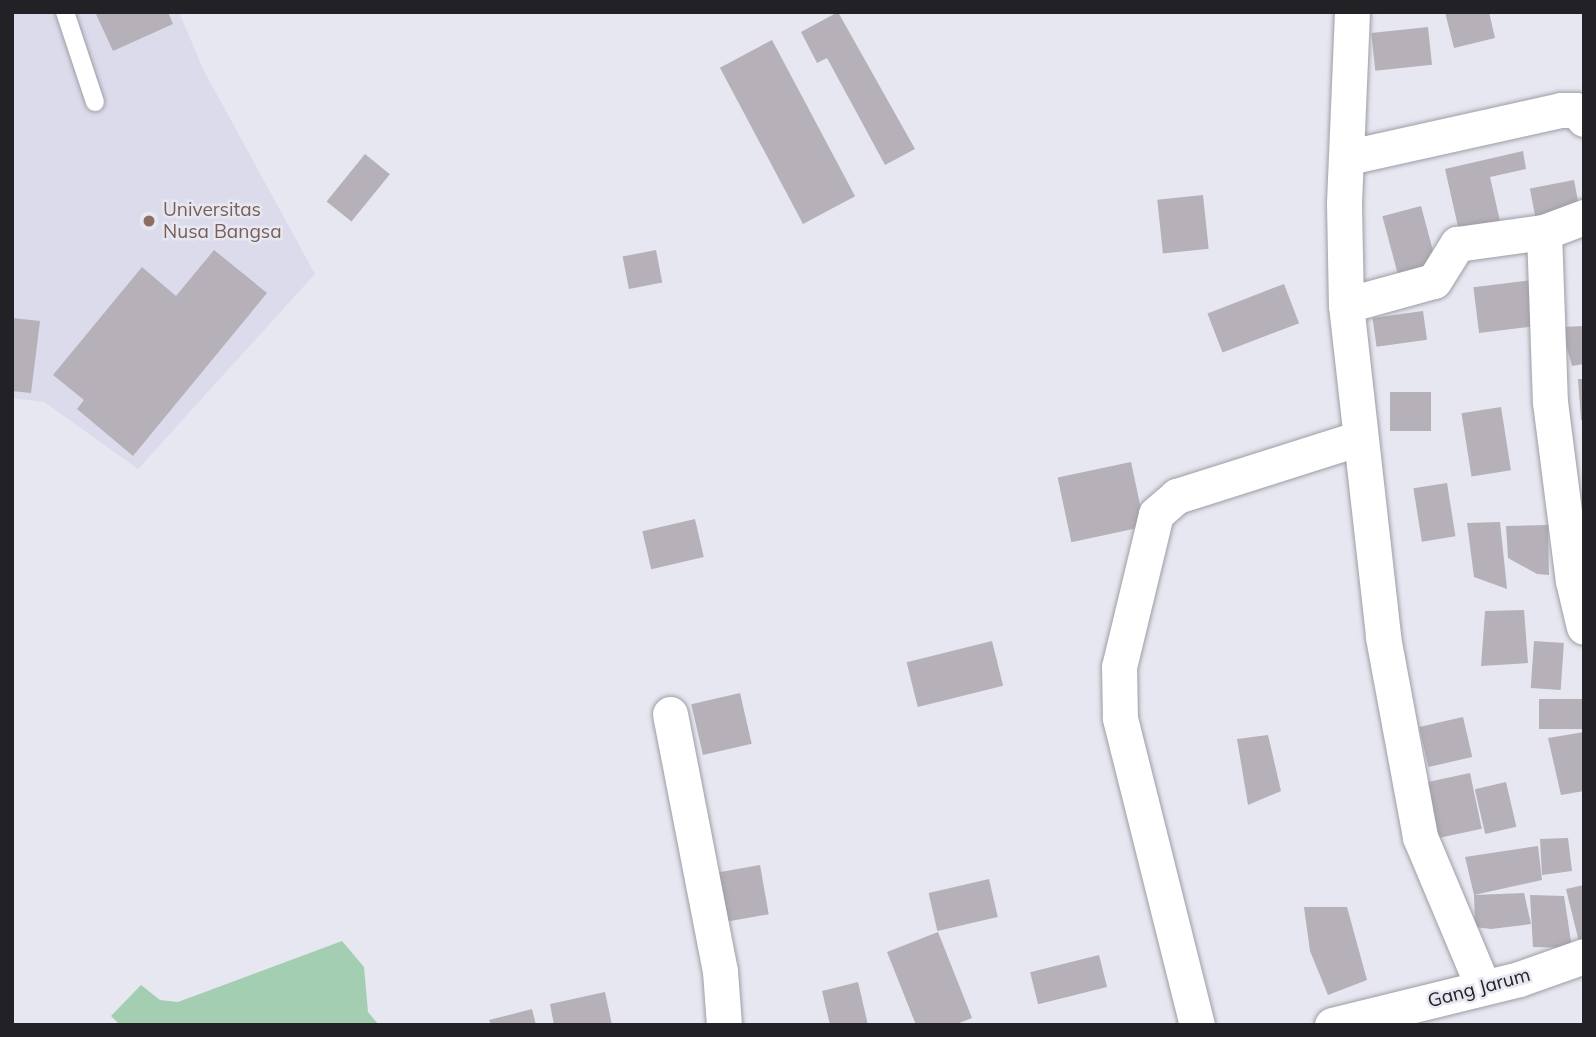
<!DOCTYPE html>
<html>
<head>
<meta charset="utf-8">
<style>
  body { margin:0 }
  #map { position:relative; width:1596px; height:1037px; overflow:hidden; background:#e7e7f1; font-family:Mulish,sans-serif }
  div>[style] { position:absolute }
  .built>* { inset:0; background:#dcdbec }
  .green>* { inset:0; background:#a4ceb1 }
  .building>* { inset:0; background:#b6b0b8; transform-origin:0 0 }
  .roads { filter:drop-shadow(0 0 2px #9d9da6) drop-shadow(0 0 2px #9d9da6) }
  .service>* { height:18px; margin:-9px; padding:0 9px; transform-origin:9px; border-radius:9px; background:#fff }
  .minor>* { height:35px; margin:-17.5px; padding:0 17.5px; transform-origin:17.5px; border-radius:17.5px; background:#fff }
  .dots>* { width:19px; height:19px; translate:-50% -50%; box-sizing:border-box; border:4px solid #e7e7f1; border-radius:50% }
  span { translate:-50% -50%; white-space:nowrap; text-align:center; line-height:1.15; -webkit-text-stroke:5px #e7e7f1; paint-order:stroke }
  .education-label { font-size:19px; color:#785e54 }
  .left { translate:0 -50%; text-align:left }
  .street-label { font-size:19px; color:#222125 }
  .frame { position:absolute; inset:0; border:14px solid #222125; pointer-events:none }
</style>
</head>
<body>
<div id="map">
  <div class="built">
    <div style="clip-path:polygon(12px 12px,179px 12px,204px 71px,315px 274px,138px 469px,44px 402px,12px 398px)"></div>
  </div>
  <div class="green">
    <div style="clip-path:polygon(342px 941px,364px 967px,368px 1012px,379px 1025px,120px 1025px,111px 1016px,141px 985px,160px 1000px,178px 1002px)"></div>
  </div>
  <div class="building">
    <div style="clip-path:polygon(95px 12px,168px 12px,173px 24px,113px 51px)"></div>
    <div style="clip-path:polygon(838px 12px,915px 149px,885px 165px,827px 58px,817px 63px,801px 32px)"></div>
    <div style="clip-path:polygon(1445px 12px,1489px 12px,1495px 38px,1454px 48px)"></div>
    <div style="left:1428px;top:27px;width:38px;height:57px;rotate:84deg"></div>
    <div style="left:772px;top:40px;width:177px;height:59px;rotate:62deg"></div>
    <div style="clip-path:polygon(1523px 151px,1526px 169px,1490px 177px,1502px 230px,1461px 240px,1445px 169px)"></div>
    <div style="left:365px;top:154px;width:32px;height:61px;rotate:39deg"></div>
    <div style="left:1574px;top:180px;width:33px;height:45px;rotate:79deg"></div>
    <div style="left:1203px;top:195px;width:54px;height:46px;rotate:84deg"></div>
    <div style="left:1421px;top:206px;width:65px;height:40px;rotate:75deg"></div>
    <div style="clip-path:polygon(214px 250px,267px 293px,133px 456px,77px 409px,84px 400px,53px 375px,142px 267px,176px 296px)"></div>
    <div style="left:656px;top:250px;width:33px;height:34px;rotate:79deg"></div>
    <div style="left:1533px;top:280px;width:46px;height:60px;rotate:83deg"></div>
    <div style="left:1284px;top:284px;width:42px;height:82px;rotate:69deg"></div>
    <div style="left:1423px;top:311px;width:29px;height:51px;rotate:82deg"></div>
    <div style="clip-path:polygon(12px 318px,40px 321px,31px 393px,12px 391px)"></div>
    <div style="clip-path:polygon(1584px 326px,1584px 364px,1572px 366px,1561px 327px)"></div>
    <div style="clip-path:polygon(1578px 379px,1584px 379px,1584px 420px,1581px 420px)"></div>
    <div style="left:1431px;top:392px;width:39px;height:41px;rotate:90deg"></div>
    <div style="left:1501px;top:407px;width:64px;height:40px;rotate:81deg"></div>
    <div style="left:1131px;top:462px;width:66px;height:75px;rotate:78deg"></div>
    <div style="left:1447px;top:483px;width:54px;height:34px;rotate:81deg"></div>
    <div style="left:695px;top:519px;width:39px;height:54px;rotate:77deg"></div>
    <div style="clip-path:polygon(1500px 522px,1507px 589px,1474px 577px,1467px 523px)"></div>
    <div style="clip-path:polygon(1548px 525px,1549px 575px,1537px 574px,1508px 558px,1506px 526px)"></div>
    <div style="clip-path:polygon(1524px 610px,1528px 663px,1481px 666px,1485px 611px)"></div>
    <div style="left:992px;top:641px;width:46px;height:88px;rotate:76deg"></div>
    <div style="left:1534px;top:641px;width:30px;height:47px;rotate:4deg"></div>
    <div style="left:740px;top:693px;width:52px;height:50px;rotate:77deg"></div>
    <div style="left:1539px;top:699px;width:45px;height:30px"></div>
    <div style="left:1463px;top:717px;width:41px;height:45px;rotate:77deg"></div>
    <div style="clip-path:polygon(1584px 732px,1584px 791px,1561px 795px,1548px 738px)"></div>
    <div style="clip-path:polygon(1268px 735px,1281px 791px,1248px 805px,1237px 739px)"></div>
    <div style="left:1470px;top:773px;width:57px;height:49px;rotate:78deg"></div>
    <div style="left:1506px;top:782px;width:46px;height:32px;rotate:77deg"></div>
    <div style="clip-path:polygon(1568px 838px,1572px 871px,1542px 875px,1540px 839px)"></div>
    <div style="clip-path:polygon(1538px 846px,1542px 880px,1474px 895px,1524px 893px,1531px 924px,1491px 929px,1475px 927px,1474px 895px,1465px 857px)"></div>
    <div style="left:760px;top:865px;width:50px;height:46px;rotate:80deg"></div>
    <div style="left:989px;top:879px;width:39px;height:62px;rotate:77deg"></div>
    <div style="clip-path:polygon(1584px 885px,1584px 940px,1579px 942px,1566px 889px)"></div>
    <div style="clip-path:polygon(1530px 895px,1564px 896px,1572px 948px,1533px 947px)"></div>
    <div style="clip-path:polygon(1304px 907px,1347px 907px,1367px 980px,1328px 995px,1310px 951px)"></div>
    <div style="clip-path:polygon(938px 932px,972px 1018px,954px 1025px,916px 1025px,887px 952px)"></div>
    <div style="left:1099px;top:955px;width:33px;height:71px;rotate:76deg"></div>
    <div style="clip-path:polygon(858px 982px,868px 1025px,830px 1025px,822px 991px)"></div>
    <div style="clip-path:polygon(605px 992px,612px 1025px,554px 1025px,550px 1004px)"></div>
    <div style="clip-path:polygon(532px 1009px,536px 1025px,491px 1025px,489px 1020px)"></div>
  </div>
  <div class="roads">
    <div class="service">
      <div style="left:65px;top:12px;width:95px;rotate:71.6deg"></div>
    </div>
    <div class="minor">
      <div style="left:1352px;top:12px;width:192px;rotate:92.4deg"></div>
      <div style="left:1344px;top:204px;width:101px;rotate:88.9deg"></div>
      <div style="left:1346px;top:305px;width:334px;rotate:83.6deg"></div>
      <div style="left:1383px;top:637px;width:203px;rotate:79.5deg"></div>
      <div style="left:1420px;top:837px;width:163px;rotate:67.2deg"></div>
      <div style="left:1349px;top:157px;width:217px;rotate:-12.5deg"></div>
      <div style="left:1561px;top:110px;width:15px"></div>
      <div style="left:1576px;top:110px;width:12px;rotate:48deg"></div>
      <div style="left:1544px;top:232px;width:170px;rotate:88deg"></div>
      <div style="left:1550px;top:402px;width:180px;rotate:82.7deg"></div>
      <div style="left:1573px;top:581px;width:47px;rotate:76.6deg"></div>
      <div style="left:1346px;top:305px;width:91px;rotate:-15.3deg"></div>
      <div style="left:1434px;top:281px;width:44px;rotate:-58.1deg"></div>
      <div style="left:1457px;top:244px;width:88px;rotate:-7.9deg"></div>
      <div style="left:1544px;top:232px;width:43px;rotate:-20.6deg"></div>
      <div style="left:670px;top:714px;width:262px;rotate:79deg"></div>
      <div style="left:720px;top:971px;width:54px;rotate:85.8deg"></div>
      <div style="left:1197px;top:1025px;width:317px;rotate:-104.1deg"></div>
      <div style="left:1120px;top:718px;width:51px;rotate:-91.1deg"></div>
      <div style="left:1119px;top:667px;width:157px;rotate:-76.4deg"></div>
      <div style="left:1156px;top:514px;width:28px;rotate:-41deg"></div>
      <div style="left:1177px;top:496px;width:192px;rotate:-17.6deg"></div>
      <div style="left:1332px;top:1025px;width:193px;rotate:-13.8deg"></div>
      <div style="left:1519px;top:979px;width:69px;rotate:-19.5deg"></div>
    </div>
  </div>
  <div class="dots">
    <div style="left:149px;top:221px;background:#8d6e63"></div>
  </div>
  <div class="education-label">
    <span class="left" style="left:163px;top:221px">Universitas<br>Nusa Bangsa</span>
  </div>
  <div class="street-label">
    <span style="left:1479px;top:988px;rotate:-15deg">Gang Jarum</span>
  </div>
  <div class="frame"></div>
</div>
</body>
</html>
